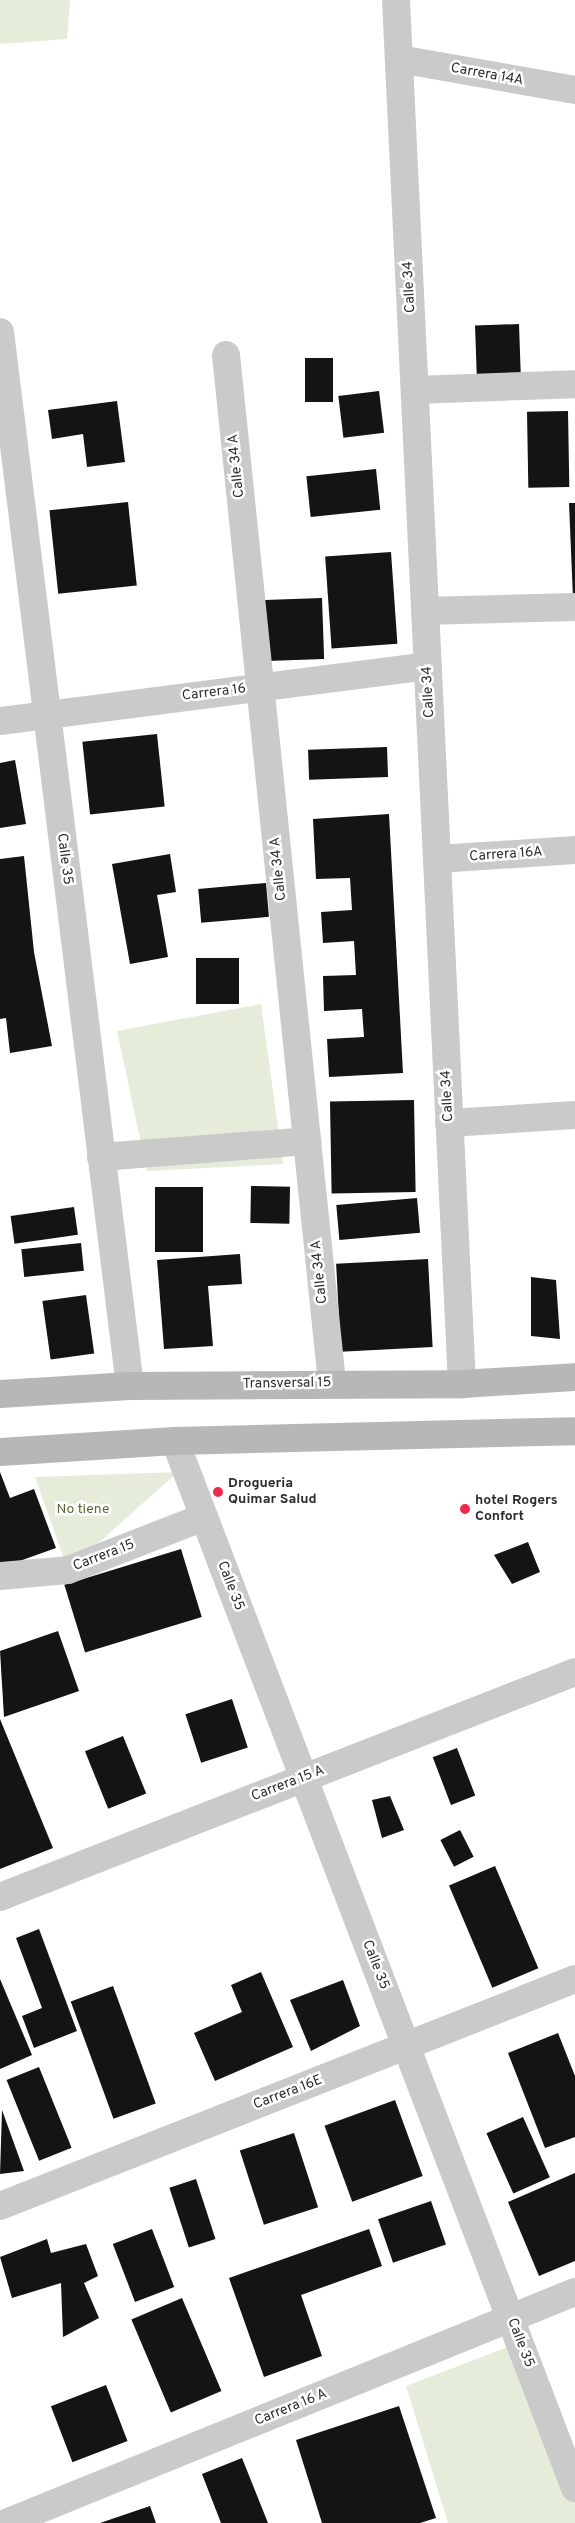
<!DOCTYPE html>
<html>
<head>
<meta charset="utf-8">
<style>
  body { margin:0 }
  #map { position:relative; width:575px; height:2523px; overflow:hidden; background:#fff; font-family:Overpass,sans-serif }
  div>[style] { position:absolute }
  .green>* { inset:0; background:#e6ecda }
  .building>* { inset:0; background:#141414; transform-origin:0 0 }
  .street>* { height:28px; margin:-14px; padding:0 14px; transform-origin:14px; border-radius:14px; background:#cacaca }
  .secondary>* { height:28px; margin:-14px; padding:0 14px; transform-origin:14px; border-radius:14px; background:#b7b7b7 }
  .dots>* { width:14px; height:14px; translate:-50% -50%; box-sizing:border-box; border:2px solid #fff; border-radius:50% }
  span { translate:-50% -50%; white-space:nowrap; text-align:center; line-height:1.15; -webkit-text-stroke:5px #fff; paint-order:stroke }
  .street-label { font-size:14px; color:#2d2d2d }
  .poi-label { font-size:14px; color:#2d2d2d; font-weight:700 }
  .left { translate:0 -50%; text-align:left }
  .park-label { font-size:14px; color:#566b39 }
</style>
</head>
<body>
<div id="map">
  <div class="green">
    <div style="clip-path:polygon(0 0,70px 0,67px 39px,0 44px)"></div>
    <div style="clip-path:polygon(261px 1004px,283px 1164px,147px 1171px,117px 1031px)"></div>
    <div style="clip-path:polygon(178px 1472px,68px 1570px,35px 1477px)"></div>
    <div style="clip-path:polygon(521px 2342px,575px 2499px,575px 2523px,448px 2523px,406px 2386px)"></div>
  </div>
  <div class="building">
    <div style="left:519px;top:324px;width:57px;height:44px;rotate:88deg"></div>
    <div style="left:305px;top:358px;width:28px;height:44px"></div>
    <div style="left:379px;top:391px;width:42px;height:41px;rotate:83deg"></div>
    <div style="clip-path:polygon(117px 401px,125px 462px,87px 467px,83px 434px,52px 439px,48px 410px)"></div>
    <div style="left:568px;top:411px;width:76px;height:41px;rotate:89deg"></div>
    <div style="left:376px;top:469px;width:41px;height:70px;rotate:84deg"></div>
    <div style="left:128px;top:502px;width:84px;height:79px;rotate:84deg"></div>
    <div style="clip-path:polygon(569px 503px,575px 503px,575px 598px,573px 598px)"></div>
    <div style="left:391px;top:552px;width:92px;height:66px;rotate:86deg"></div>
    <div style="left:322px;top:598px;width:61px;height:64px;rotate:88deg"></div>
    <div style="left:157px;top:734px;width:73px;height:75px;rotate:84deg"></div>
    <div style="left:387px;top:747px;width:30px;height:79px;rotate:88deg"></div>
    <div style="clip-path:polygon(15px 760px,26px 824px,0 828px,0 763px)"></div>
    <div style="clip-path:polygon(389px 814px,403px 1073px,329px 1077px,327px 1039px,364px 1037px,362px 1009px,324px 1011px,323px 976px,356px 975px,354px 941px,323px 943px,321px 912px,352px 910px,350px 878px,316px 879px,313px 819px)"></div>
    <div style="clip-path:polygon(170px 854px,176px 892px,157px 895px,168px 957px,130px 964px,112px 864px)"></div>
    <div style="clip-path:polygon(24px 856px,34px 952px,52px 1046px,10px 1053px,6px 1018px,0 1019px,0 859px)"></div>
    <div style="left:266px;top:883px;width:34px;height:68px;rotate:85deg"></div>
    <div style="left:239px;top:958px;width:46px;height:43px;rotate:90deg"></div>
    <div style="left:414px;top:1100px;width:92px;height:84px;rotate:89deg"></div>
    <div style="left:251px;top:1186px;width:39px;height:37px;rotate:1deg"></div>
    <div style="left:155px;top:1187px;width:48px;height:65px"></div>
    <div style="left:417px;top:1198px;width:35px;height:81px;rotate:85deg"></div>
    <div style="left:74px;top:1207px;width:28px;height:64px;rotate:82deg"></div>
    <div style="left:81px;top:1243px;width:28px;height:60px;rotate:84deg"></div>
    <div style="clip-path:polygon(240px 1254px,242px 1284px,208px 1286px,213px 1346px,164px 1349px,157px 1260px)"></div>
    <div style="left:428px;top:1259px;width:88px;height:92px;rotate:87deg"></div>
    <div style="clip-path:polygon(531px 1277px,556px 1280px,560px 1339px,531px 1336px)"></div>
    <div style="left:86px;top:1295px;width:59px;height:44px;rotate:82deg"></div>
    <div style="clip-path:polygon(0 1472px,10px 1498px,34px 1489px,56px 1548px,0 1568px)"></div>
    <div style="clip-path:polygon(528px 1542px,540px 1572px,512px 1584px,494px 1555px)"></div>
    <div style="left:181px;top:1549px;width:71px;height:122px;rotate:73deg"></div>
    <div style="clip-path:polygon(58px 1631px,79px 1691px,4px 1717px,0 1651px)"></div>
    <div style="left:232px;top:1699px;width:51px;height:49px;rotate:72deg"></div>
    <div style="clip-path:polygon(0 1719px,53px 1848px,0 1869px)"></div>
    <div style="left:123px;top:1736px;width:62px;height:41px;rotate:68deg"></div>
    <div style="left:457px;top:1748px;width:51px;height:26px;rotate:69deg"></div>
    <div style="clip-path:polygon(390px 1796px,404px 1830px,382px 1838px,372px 1800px)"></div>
    <div style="left:460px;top:1830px;width:30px;height:22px;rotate:63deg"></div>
    <div style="left:495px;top:1866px;width:111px;height:50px;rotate:67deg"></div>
    <div style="clip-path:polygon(39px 1929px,77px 2031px,34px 2048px,22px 2016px,42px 2008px,16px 1938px)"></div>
    <div style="clip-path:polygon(261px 1972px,293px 2047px,215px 2081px,194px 2033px,242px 2012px,231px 1985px)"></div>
    <div style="clip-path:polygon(0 1979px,32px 2055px,0 2069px)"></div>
    <div style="clip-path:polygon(343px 1980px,360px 2026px,311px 2051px,290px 2000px)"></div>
    <div style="left:113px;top:1986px;width:125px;height:45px;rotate:70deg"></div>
    <div style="clip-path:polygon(558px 2033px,575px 2076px,575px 2137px,545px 2148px,508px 2053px)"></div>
    <div style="left:39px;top:2067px;width:87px;height:35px;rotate:68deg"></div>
    <div style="left:395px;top:2100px;width:81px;height:75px;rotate:70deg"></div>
    <div style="clip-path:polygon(2px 2110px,24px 2171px,0 2174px)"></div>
    <div style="left:523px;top:2117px;width:66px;height:40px;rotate:66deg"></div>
    <div style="left:294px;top:2133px;width:78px;height:57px;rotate:72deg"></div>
    <div style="clip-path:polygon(575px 2173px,575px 2261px,539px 2276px,508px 2202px)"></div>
    <div style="left:196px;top:2179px;width:63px;height:28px;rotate:72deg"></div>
    <div style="left:431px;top:2201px;width:46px;height:56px;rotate:71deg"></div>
    <div style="left:152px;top:2229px;width:62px;height:42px;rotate:69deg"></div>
    <div style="clip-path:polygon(369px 2229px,382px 2266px,301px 2295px,322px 2356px,264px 2377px,229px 2278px)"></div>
    <div style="clip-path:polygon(47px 2239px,51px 2253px,86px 2244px,98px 2276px,84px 2283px,99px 2318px,63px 2337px,61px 2283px,12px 2298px,0 2257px)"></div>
    <div style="left:182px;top:2298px;width:101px;height:55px;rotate:67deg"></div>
    <div style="left:106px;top:2385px;width:60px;height:59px;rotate:69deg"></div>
    <div style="clip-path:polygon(399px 2406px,436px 2518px,420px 2523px,322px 2523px,296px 2440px)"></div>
    <div style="clip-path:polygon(242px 2458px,268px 2523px,221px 2523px,202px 2474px)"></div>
    <div style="clip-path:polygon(150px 2506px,156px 2523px,100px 2523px)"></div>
  </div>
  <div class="street">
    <div style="left:396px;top:0;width:1386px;rotate:87.27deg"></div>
    <div style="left:399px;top:59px;width:179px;rotate:10deg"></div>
    <div style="left:0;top:332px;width:1062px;rotate:82.97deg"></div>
    <div style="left:226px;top:355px;width:1033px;rotate:84.11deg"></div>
    <div style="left:415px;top:390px;width:160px;rotate:-2.1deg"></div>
    <div style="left:425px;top:611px;width:150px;rotate:-1.5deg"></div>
    <div style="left:0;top:721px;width:431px;rotate:-7.3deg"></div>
    <div style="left:437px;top:859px;width:138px;rotate:-3.7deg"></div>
    <div style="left:449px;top:1123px;width:126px;rotate:-3.6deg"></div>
    <div style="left:101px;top:1157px;width:207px;rotate:-4.4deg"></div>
    <div style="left:175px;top:1441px;width:1121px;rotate:69.09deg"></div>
    <div style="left:0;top:1576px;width:68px;rotate:-5deg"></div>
    <div style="left:68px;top:1570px;width:146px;rotate:-21.3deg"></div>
    <div style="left:0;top:1897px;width:617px;rotate:-21.37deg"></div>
    <div style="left:0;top:2206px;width:618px;rotate:-21.54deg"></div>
    <div style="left:6px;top:2523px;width:614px;rotate:-22.1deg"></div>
  </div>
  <div class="secondary">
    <div style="left:0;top:1394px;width:130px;rotate:-3.5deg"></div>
    <div style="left:130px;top:1386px;width:332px;rotate:-0.3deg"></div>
    <div style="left:462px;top:1384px;width:113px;rotate:-3.5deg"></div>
    <div style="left:0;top:1452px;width:175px;rotate:-3.6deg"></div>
    <div style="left:175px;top:1441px;width:400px;rotate:-1.4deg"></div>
  </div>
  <div class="dots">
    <div style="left:218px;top:1492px;background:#ec284e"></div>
    <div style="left:465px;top:1509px;background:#ec284e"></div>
  </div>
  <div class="street-label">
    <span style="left:487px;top:75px;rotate:10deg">Carrera 14A</span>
    <span style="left:410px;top:287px;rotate:-93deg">Calle 34</span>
    <span style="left:237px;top:466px;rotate:-96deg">Calle 34 A</span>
    <span style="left:429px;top:692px;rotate:-93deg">Calle 34</span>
    <span style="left:214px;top:693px;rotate:-7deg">Carrera 16</span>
    <span style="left:506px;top:855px;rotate:-4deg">Carrera 16A</span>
    <span style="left:64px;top:859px;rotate:83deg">Calle 35</span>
    <span style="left:279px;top:869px;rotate:-96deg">Calle 34 A</span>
    <span style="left:448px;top:1096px;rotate:-93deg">Calle 34</span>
    <span style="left:320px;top:1272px;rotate:-96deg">Calle 34 A</span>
    <span style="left:287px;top:1384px;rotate:-1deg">Transversal 15</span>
    <span style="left:104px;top:1556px;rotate:-21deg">Carrera 15</span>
    <span style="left:230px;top:1586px;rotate:69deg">Calle 35</span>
    <span style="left:288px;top:1784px;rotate:-21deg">Carrera 15 A</span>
    <span style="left:375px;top:1965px;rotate:69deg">Calle 35</span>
    <span style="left:288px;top:2093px;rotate:-21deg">Carrera 16E</span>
    <span style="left:520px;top:2343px;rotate:69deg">Calle 35</span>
    <span style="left:291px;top:2408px;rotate:-22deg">Carrera 16 A</span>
  </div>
  <div class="poi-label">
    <span class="left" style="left:228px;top:1492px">Drogueria<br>Quimar Salud</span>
    <span class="left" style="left:475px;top:1509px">hotel Rogers<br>Confort</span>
  </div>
  <div class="park-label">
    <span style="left:83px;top:1510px">No tiene</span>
  </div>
</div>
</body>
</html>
